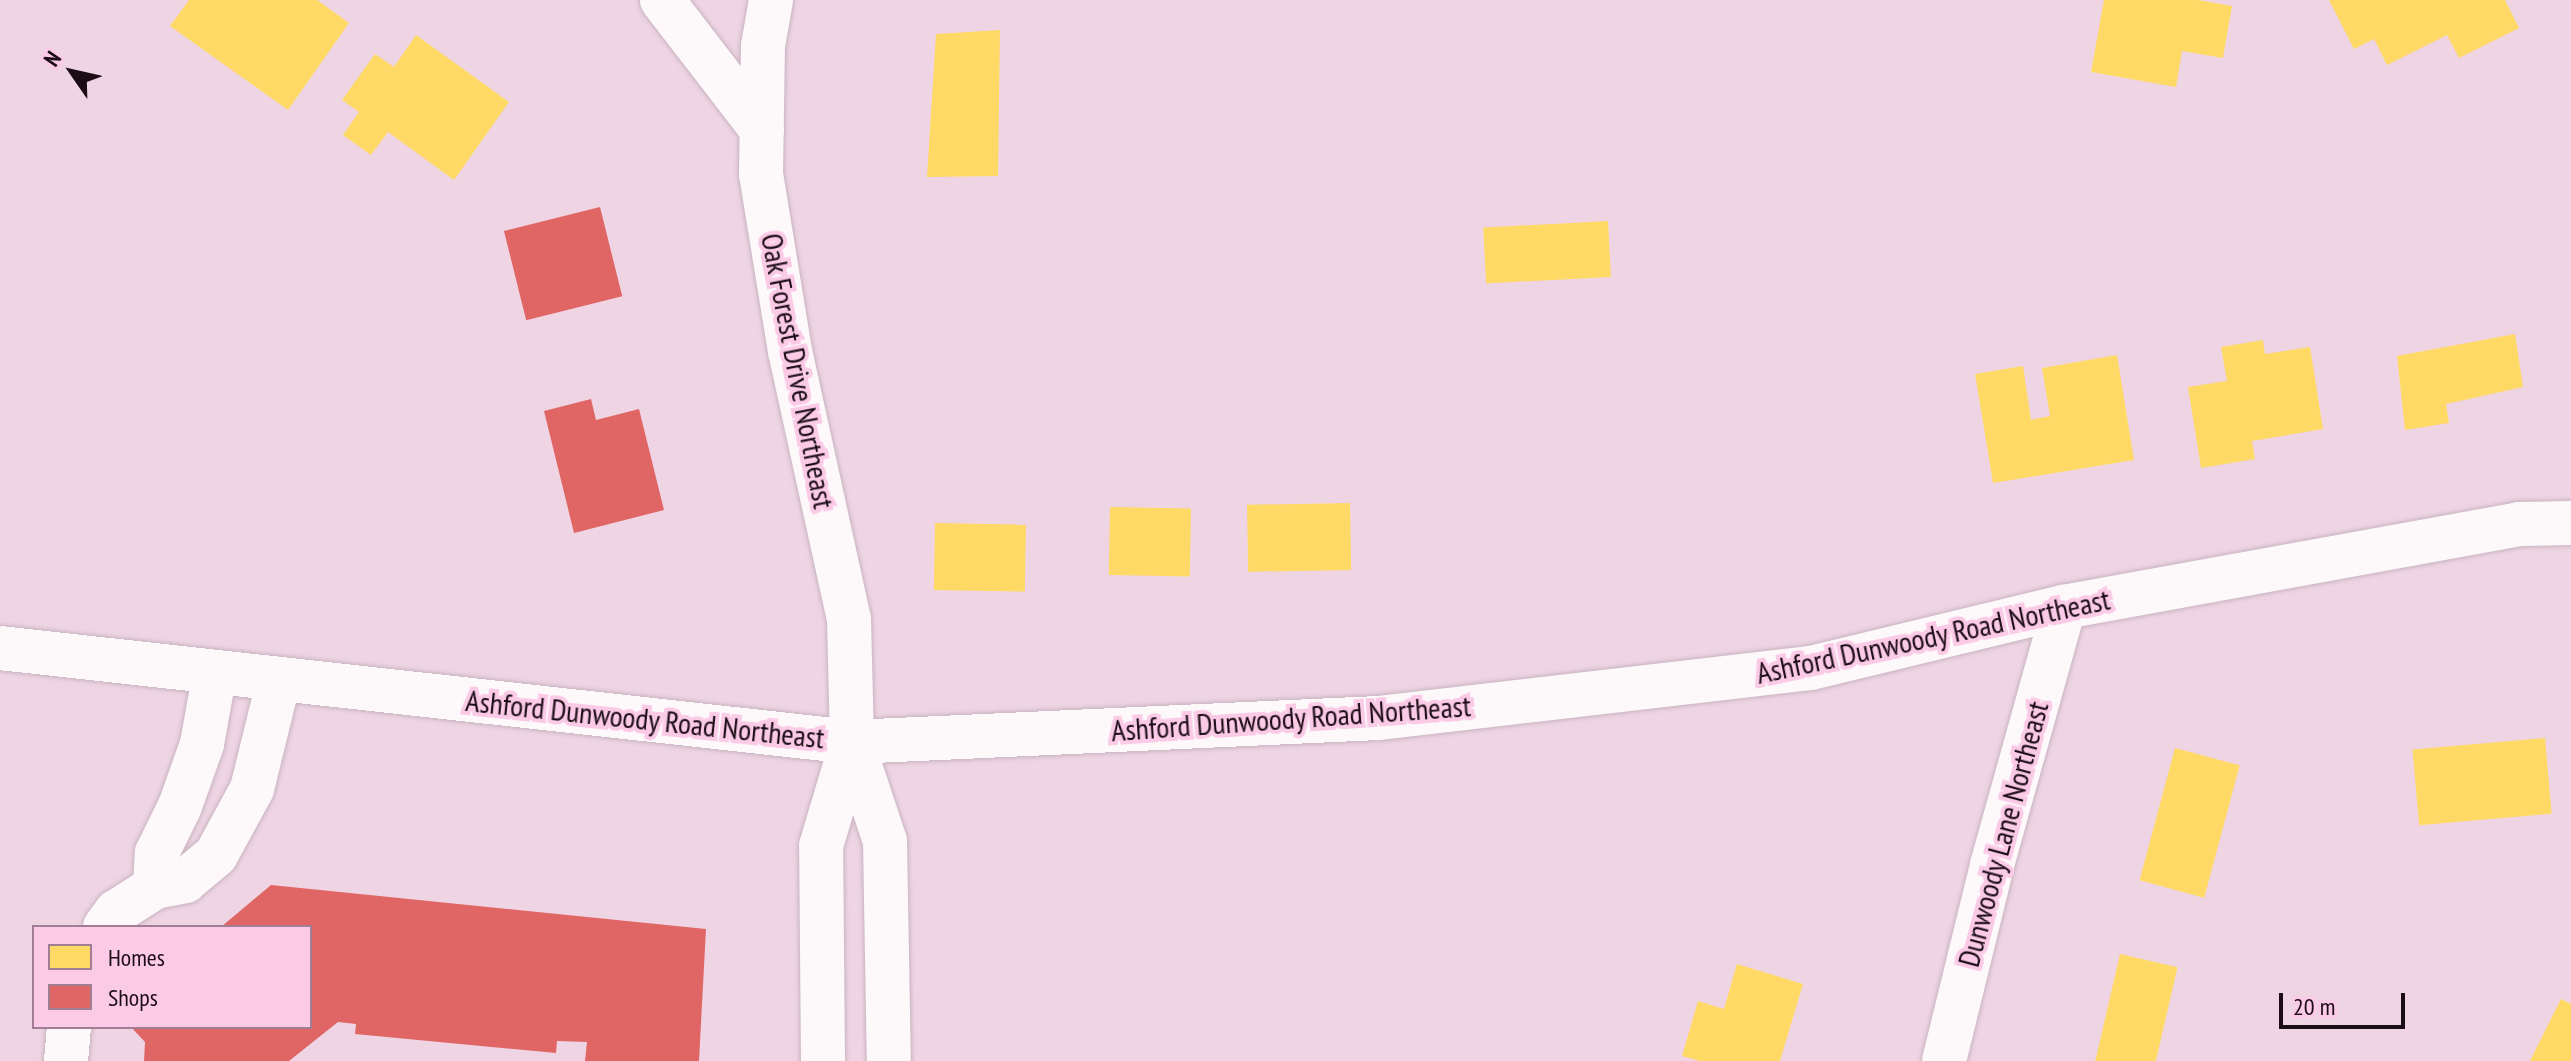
<!DOCTYPE html>
<html>
<head>
<meta charset="utf-8">
<style>
  body { margin:0 }
  #map { position:relative; width:2571px; height:1061px; overflow:hidden; background:#efd5e4; font-family:"PT Sans Narrow",sans-serif }
  div>[style] { position:absolute }
  .homes>* { inset:0; background:#ffd966; transform-origin:0 0 }
  .shops>* { inset:0; background:#e06666; transform-origin:0 0 }
  .roads { filter:drop-shadow(0 0 2px #c9b4c0) drop-shadow(0 0 2px #c9b4c0) }
  .minor>* { height:44px; margin:-22px; padding:0 22px; transform-origin:22px; border-radius:22px; background:#fdf9fb }
  .major>* { height:44px; margin:-22px; padding:0 22px; transform-origin:22px; border-radius:22px; background:#fdf9fb }
  span { translate:-50% -50%; white-space:nowrap; text-align:center; line-height:1.15; -webkit-text-stroke:8px #facae6; paint-order:stroke }
  .street-label { font-size:30px; color:#1c0c16 }
  .legend { position:absolute; left:32px; top:925px; width:280px; height:104px; box-sizing:border-box; background:#facae6; border:2px solid #a17e93; margin:0; padding:10px 14px; list-style:none; font-size:24px; color:#1c0c16 }
  .legend li { display:flex; align-items:center; gap:16px; height:40px }
  .legend b { width:40px; border:2px solid #a17e93 }
  .north { position:absolute; left:32px; top:32px; width:80px; height:80px; -webkit-text-stroke:6px #facae6; paint-order:stroke; rotate:304deg; font-size:22px; font-weight:700; line-height:32px; text-align:center; color:#1c0c16 }
  .north::after { content:''; display:block; margin:auto; width:28px; height:36px; background:#1c0c16; clip-path:polygon(50% 0,100% 100%,50% 72%,0 100%) }
  .scale { position:absolute; left:2279px; top:993px; width:126px; height:36px; box-sizing:border-box; border:4px solid #1c0c16; border-top:0; padding-left:10px; font-size:24px; line-height:28px; white-space:nowrap; color:#1c0c16; -webkit-text-stroke:6px #facae6; paint-order:stroke }
</style>
</head>
<body>
<div id="map">
  <div class="homes">
    <div style="clip-path:polygon(189px 0,317px 0,349px 23px,288px 110px,170px 26px)"></div>
    <div style="clip-path:polygon(2104px 0,2198px 0,2232px 6px,2223px 58px,2182px 51px,2176px 87px,2091px 72px)"></div>
    <div style="clip-path:polygon(2329px 0,2505px 0,2519px 28px,2459px 58px,2447px 35px,2387px 65px,2374px 39px,2354px 49px)"></div>
    <div style="clip-path:polygon(1000px 30px,998px 176px,927px 177px,936px 34px)"></div>
    <div style="clip-path:polygon(416px 35px,509px 102px,454px 180px,388px 132px,371px 155px,343px 135px,359px 112px,342px 100px,375px 54px,394px 67px)"></div>
    <div style="left:1608px;top:221px;width:56px;height:125px;rotate:87deg"></div>
    <div style="clip-path:polygon(2515px 334px,2523px 387px,2446px 404px,2449px 423px,2405px 430px,2397px 356px)"></div>
    <div style="clip-path:polygon(2263px 340px,2265px 354px,2310px 347px,2323px 429px,2252px 441px,2255px 459px,2201px 468px,2188px 387px,2227px 381px,2221px 347px)"></div>
    <div style="clip-path:polygon(2117px 355px,2134px 460px,1993px 483px,1975px 374px,2023px 366px,2031px 420px,2050px 416px,2042px 368px)"></div>
    <div style="left:1350px;top:503px;width:67px;height:103px;rotate:89deg"></div>
    <div style="left:1110px;top:507px;width:81px;height:68px;rotate:1deg"></div>
    <div style="left:935px;top:523px;width:91px;height:67px;rotate:1deg"></div>
    <div style="left:2545px;top:738px;width:76px;height:133px;rotate:85deg"></div>
    <div style="left:2175px;top:748px;width:67px;height:137px;rotate:15deg"></div>
    <div style="left:2120px;top:954px;width:59px;height:110px;rotate:13deg"></div>
    <div style="clip-path:polygon(1737px 964px,1803px 984px,1780px 1061px,1700px 1061px,1682px 1056px,1698px 1001px,1724px 1009px)"></div>
    <div style="clip-path:polygon(2561px 999px,2571px 1004px,2571px 1061px,2530px 1061px)"></div>
  </div>
  <div class="shops">
    <div style="left:600px;top:207px;width:92px;height:99px;rotate:76deg"></div>
    <div style="clip-path:polygon(591px 399px,596px 420px,639px 409px,664px 510px,574px 533px,544px 411px)"></div>
    <div style="clip-path:polygon(271px 885px,706px 929px,699px 1061px,585px 1061px,587px 1042px,557px 1041px,556px 1053px,355px 1034px,356px 1024px,338px 1022px,289px 1061px,144px 1061px,145px 1042px,131px 1027px,310px 1027px,310px 927px,221px 927px)"></div>
  </div>
  <div class="roads">
    <div class="minor">
      <div style="left:662px;top:0;width:164px;rotate:52.4deg"></div>
      <div style="left:771px;top:0;width:47px;rotate:99.9deg"></div>
      <div style="left:763px;top:46px;width:128px;rotate:90.9deg"></div>
      <div style="left:761px;top:174px;width:179px;rotate:80.7deg"></div>
      <div style="left:790px;top:351px;width:274px;rotate:77.6deg"></div>
      <div style="left:849px;top:619px;width:123px;rotate:88.6deg"></div>
      <div style="left:155px;top:887px;width:34px;rotate:-87deg"></div>
      <div style="left:157px;top:853px;width:52px;rotate:-63.9deg"></div>
      <div style="left:180px;top:806px;width:66px;rotate:-70.5deg"></div>
      <div style="left:202px;top:744px;width:73px;rotate:-79.8deg"></div>
      <div style="left:105px;top:927px;width:19px;rotate:-54deg"></div>
      <div style="left:116px;top:912px;width:46px;rotate:-32.7deg"></div>
      <div style="left:155px;top:887px;width:31px;rotate:-11deg"></div>
      <div style="left:185px;top:881px;width:40px;rotate:-40deg"></div>
      <div style="left:216px;top:855px;width:75px;rotate:-61.4deg"></div>
      <div style="left:252px;top:789px;width:113px;rotate:-76.2deg"></div>
      <div style="left:66px;top:1061px;width:34px;rotate:-85deg"></div>
      <div style="left:1944px;top:1061px;width:202px;rotate:-76.2deg"></div>
      <div style="left:1992px;top:865px;width:268px;rotate:-74.4deg"></div>
    </div>
    <div class="major">
      <div style="left:0;top:648px;width:857px;rotate:6.3deg"></div>
      <div style="left:852px;top:742px;width:527px;rotate:-2.61deg"></div>
      <div style="left:1378px;top:718px;width:436px;rotate:-6.6deg"></div>
      <div style="left:1811px;top:668px;width:260px;rotate:-13.6deg"></div>
      <div style="left:2064px;top:607px;width:463px;rotate:-10.3deg"></div>
      <div style="left:2519px;top:524px;width:52px;rotate:-1.1deg"></div>
      <div style="left:852px;top:742px;width:104px;rotate:71.6deg"></div>
      <div style="left:885px;top:841px;width:220px;rotate:89deg"></div>
      <div style="left:823px;top:1061px;width:215px;rotate:-90.5deg"></div>
      <div style="left:821px;top:846px;width:109px;rotate:-73.4deg"></div>
    </div>
  </div>
  <div class="street-label">
    <span style="left:798px;top:371px;rotate:79deg">Oak Forest Drive Northeast</span>
    <span style="left:1933px;top:636px;rotate:-12deg">Ashford Dunwoody Road Northeast</span>
    <span style="left:1291px;top:718px;rotate:-4deg">Ashford Dunwoody Road Northeast</span>
    <span style="left:645px;top:719px;rotate:6deg">Ashford Dunwoody Road Northeast</span>
    <span style="left:2003px;top:834px;rotate:-75deg">Dunwoody Lane Northeast</span>
  </div>
  <ul class="legend">
  <li><b style="height:22px;background:#ffd966"></b>Homes</li>
  <li><b style="height:22px;background:#e06666"></b>Shops</li>
  </ul>
  <div class="north">N</div>
  <div class="scale">20 m</div>
</div>
</body>
</html>
